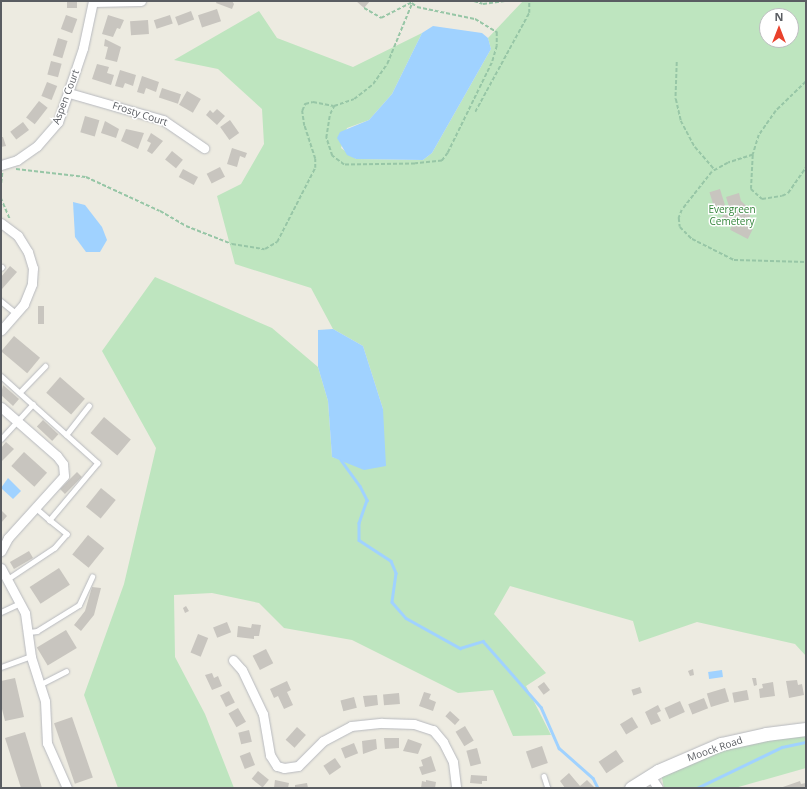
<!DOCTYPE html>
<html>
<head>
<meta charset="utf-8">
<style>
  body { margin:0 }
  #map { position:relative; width:807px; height:789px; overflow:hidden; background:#edebe1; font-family:"Open Sans",sans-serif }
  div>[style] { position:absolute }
  .green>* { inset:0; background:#bee5bf }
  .water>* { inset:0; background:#a0d2ff; transform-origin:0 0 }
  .stream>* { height:2.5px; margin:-1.25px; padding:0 1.25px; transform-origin:1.25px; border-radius:1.25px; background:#a0d2ff }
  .building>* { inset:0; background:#c8c5bf; transform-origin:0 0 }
  .path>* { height:1.5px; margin-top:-0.75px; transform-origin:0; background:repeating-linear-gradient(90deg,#97c6a6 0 4px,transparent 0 6px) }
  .roads { filter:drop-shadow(0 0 1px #b7b9be) drop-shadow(0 0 1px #b7b9be) }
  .service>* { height:4.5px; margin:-2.25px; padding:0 2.25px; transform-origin:2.25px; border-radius:2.25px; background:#fff }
  .minor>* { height:9px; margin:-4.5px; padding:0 4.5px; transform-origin:4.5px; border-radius:4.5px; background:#fff }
  .secondary>* { height:13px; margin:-6.5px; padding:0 6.5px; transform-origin:6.5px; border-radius:6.5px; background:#fff }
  span { translate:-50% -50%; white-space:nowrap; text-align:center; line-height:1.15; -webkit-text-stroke:3px #fff; paint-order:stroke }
  .street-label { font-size:10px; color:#5a5d62 }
  .park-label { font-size:10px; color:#35863c }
  .frame { position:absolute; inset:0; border:2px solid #5a5d62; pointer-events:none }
  .north { position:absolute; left:759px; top:8px; width:40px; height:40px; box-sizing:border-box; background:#fff; border:1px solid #bdbec0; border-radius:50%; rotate:0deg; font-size:11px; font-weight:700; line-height:16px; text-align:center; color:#5a5d62 }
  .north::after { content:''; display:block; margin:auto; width:14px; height:18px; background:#e9412c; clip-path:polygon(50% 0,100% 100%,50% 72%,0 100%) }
</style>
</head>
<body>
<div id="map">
  <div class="green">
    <div style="clip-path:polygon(evenodd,523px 1px,806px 1px,806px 656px,795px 644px,697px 622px,639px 642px,633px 621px,510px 586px,494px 614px,546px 673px,526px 686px,551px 735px,513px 736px,493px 690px,458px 693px,352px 640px,284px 628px,259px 603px,212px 593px,174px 595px,175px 657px,205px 714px,234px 788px,118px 788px,84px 695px,124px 584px,156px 448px,102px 351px,155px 277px,272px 328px,318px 367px,328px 401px,332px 457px,341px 460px,383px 409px,363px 346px,333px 329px,311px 288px,235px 264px,217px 196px,241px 184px,264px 144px,262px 109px,218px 69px,174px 60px,259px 11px,277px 38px,353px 67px,422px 33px,392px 94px,369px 120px,347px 128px,341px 148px,356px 159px,423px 160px,432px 153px,491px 49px,488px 38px,523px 1px,767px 16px,791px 16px,791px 40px,767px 40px,767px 16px)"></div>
    <div style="clip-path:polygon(806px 733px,806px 768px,735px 788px,664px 788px,662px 778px,664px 771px,705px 754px,770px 736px)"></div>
  </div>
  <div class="water">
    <div style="clip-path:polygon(433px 26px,482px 33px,488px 38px,491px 49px,432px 153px,423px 160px,356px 159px,347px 155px,337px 138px,340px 132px,369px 120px,392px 94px,422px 33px)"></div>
    <div style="clip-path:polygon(73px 202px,85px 205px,102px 227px,107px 240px,100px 252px,86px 252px,75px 237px)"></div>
    <div style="clip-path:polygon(333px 329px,363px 346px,383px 409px,386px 466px,364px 470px,332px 457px,328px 401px,318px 367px,318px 330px)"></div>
    <div style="clip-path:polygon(8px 478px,21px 491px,13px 499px,1px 488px)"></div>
    <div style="left:722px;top:670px;width:7px;height:14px;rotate:82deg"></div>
  </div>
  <div class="stream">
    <div style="left:341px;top:460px;width:32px;rotate:54deg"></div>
    <div style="left:360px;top:486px;width:16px;rotate:63deg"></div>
    <div style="left:367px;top:500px;width:24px;rotate:109deg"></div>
    <div style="left:359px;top:523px;width:17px;rotate:90deg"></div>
    <div style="left:359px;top:540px;width:38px;rotate:33deg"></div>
    <div style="left:391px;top:561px;width:13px;rotate:67deg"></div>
    <div style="left:396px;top:573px;width:29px;rotate:98deg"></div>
    <div style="left:392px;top:602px;width:21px;rotate:49deg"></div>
    <div style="left:406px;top:618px;width:62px;rotate:29.1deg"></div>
    <div style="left:460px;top:648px;width:24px;rotate:-17deg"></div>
    <div style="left:483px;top:641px;width:88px;rotate:48.7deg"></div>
    <div style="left:541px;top:707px;width:45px;rotate:66.3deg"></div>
    <div style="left:559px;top:748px;width:45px;rotate:41.4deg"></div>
    <div style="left:593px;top:778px;width:11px;rotate:63deg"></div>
    <div style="left:697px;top:788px;width:94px;rotate:-25.8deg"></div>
    <div style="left:782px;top:747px;width:25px;rotate:-12deg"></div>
  </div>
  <div class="building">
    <div style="left:67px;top:1px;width:10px;height:7px"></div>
    <div style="clip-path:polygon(217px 1px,232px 1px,234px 4px,232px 9px,216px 3px)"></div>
    <div style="clip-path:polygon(356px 1px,370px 1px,364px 8px)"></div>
    <div style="left:217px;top:9px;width:13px;height:20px;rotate:72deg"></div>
    <div style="left:191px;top:11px;width:9px;height:17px;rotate:69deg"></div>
    <div style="left:66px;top:15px;width:12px;height:15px;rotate:20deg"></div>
    <div style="clip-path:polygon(108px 15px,124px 20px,120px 29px,117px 28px,113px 37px,102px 34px)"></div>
    <div style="left:170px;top:15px;width:9px;height:17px;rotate:72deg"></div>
    <div style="left:148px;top:20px;width:14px;height:18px;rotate:86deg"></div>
    <div style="left:58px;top:38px;width:10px;height:18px;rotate:17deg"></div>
    <div style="clip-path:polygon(105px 39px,121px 47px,117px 62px,105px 59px,108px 47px,104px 46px)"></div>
    <div style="left:51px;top:61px;width:11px;height:14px;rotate:15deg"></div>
    <div style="clip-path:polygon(97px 64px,109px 67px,107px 73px,114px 75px,111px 85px,92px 79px)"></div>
    <div style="clip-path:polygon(120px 70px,136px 75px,133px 86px,125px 83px,123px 88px,115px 86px)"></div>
    <div style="clip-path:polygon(142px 76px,159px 82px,156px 92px,146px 88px,144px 94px,137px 92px)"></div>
    <div style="left:47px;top:82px;width:11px;height:15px;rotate:22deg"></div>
    <div style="left:162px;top:88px;width:20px;height:10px;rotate:18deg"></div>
    <div style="left:187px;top:91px;width:16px;height:16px;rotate:30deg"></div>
    <div style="left:39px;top:101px;width:11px;height:21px;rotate:38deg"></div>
    <div style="clip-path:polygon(217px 109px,225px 116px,217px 125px,206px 115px,210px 110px,213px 113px)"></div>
    <div style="left:85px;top:116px;width:15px;height:17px;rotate:16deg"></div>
    <div style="left:230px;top:120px;width:16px;height:12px;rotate:55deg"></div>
    <div style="clip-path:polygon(105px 121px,119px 129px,116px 138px,101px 133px)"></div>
    <div style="left:23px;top:122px;width:10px;height:16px;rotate:53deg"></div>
    <div style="clip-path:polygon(126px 129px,144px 133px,138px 149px,121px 141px)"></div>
    <div style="clip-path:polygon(151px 133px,163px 141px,152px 154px,147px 151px,151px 143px,147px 141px)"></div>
    <div style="clip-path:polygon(1px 137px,3px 137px,6px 146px,1px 147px)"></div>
    <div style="clip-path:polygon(232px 148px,247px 153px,245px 158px,240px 156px,237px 167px,227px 164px)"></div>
    <div style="left:172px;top:151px;width:14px;height:11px;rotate:39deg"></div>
    <div style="left:220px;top:167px;width:11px;height:15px;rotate:63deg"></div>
    <div style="left:183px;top:169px;width:17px;height:9px;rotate:28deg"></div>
    <div style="left:720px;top:189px;width:21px;height:11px;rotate:73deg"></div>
    <div style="clip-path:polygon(739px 193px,741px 201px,752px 211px,747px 223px,735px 217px,724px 225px,719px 219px,730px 210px,726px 197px)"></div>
    <div style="left:735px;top:220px;width:20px;height:11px;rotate:27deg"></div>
    <div style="clip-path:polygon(10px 266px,17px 272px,2px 289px,1px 277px)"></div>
    <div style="left:38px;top:306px;width:6px;height:18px"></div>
    <div style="left:14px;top:336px;width:34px;height:20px;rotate:40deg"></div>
    <div style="left:60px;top:377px;width:33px;height:21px;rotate:41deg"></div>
    <div style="clip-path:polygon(3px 385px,19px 399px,13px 406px,1px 395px)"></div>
    <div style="left:104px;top:417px;width:35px;height:21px;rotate:40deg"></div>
    <div style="left:43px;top:420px;width:21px;height:9px;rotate:43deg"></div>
    <div style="clip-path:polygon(6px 442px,14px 449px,1px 462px,1px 448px)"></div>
    <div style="left:24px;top:452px;width:31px;height:19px;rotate:42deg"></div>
    <div style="left:77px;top:472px;width:7px;height:24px;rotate:45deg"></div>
    <div style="left:101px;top:488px;width:19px;height:24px;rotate:39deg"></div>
    <div style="clip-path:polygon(1px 510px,7px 516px,1px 523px)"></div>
    <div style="left:88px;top:535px;width:21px;height:25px;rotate:39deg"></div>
    <div style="left:29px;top:551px;width:8px;height:22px;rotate:60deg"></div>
    <div style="left:59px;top:568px;width:20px;height:35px;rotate:57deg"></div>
    <div style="clip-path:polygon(92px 587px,101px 588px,94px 615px,81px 631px,74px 625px,85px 611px)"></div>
    <div style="clip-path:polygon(186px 606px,189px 611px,185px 613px,183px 608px)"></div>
    <div style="left:227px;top:622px;width:11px;height:15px;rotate:68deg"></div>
    <div style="clip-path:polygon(252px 624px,261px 625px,259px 636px,254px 636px,254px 639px,237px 637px,238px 626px,251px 628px)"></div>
    <div style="left:66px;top:630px;width:21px;height:34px;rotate:59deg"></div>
    <div style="left:198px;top:634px;width:11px;height:20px;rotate:22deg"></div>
    <div style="left:266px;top:649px;width:16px;height:15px;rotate:63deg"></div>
    <div style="clip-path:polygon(693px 669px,694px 675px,690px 676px,688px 671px)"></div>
    <div style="clip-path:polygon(212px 673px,214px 678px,218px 676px,222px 686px,212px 690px,205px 675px)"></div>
    <div style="clip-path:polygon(15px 678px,24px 717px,5px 721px,1px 705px,1px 681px)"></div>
    <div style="clip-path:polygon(752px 678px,756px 678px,757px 685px,754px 686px)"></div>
    <div style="clip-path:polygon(797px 680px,798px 685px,802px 684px,804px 695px,789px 698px,786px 681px)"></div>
    <div style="clip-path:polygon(287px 681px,291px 690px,287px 692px,293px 705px,284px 709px,278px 696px,274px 698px,270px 689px)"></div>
    <div style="left:544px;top:682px;width:10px;height:8px;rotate:53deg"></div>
    <div style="clip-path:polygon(773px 682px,775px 696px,760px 698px,759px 689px,763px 688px,762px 684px)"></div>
    <div style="left:640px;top:687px;width:6px;height:9px;rotate:72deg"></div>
    <div style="left:725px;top:688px;width:14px;height:19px;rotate:73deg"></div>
    <div style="left:747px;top:690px;width:10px;height:15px;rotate:79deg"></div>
    <div style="left:229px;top:691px;width:13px;height:10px;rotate:63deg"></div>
    <div style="clip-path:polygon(424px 692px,431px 694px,429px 699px,436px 702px,433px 711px,419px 706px)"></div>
    <div style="left:399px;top:693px;width:11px;height:16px;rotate:85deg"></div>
    <div style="clip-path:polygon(377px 695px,378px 705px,365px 707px,363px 696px)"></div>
    <div style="left:354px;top:697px;width:11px;height:14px;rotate:75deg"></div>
    <div style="left:704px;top:698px;width:11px;height:17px;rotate:68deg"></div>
    <div style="left:680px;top:701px;width:12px;height:17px;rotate:66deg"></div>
    <div style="clip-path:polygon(658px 705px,661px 711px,657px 713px,661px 721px,651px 725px,645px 712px)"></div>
    <div style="left:238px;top:708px;width:16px;height:11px;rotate:60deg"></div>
    <div style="left:450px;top:711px;width:13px;height:7px;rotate:42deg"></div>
    <div style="left:72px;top:717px;width:64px;height:19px;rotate:71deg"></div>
    <div style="left:632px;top:717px;width:12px;height:14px;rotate:59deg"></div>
    <div style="left:465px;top:726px;width:17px;height:11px;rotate:59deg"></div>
    <div style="left:297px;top:727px;width:12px;height:17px;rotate:42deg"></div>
    <div style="left:249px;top:730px;width:12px;height:11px;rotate:76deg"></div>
    <div style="clip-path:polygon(25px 732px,42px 788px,21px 788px,5px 738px)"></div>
    <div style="clip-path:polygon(384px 738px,399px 738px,399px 748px,385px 749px)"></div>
    <div style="clip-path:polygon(376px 739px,377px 749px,363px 754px,362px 741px)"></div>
    <div style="clip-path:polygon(408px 739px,422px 744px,418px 754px,403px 751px)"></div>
    <div style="left:354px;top:743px;width:11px;height:14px;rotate:68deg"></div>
    <div style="left:542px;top:746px;width:18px;height:17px;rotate:71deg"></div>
    <div style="left:477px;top:748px;width:16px;height:11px;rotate:75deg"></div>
    <div style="left:616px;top:750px;width:14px;height:21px;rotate:56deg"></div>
    <div style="left:250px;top:752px;width:14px;height:11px;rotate:69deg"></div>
    <div style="clip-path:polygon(431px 756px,436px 771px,422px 775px,419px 767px,423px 766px,421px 760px)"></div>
    <div style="left:335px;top:758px;width:11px;height:14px;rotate:56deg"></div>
    <div style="left:258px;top:771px;width:14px;height:10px;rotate:39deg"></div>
    <div style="clip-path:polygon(569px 773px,580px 786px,587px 780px,595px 788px,565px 788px,560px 781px)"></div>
    <div style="clip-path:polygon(471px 775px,487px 776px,487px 781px,482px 781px,482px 784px,470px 783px)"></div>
    <div style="clip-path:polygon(275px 780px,289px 783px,288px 788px,274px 788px)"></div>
    <div style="clip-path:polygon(426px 780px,436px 782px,435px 788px,421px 788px,422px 781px,426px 782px)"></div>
    <div style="clip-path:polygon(800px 781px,801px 784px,806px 783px,806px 788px,780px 788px)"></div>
    <div style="clip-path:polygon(307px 783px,308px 788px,295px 788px,295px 785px)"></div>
  </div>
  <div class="path">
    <div style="left:474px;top:1px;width:9px;rotate:18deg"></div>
    <div style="left:483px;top:4px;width:22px;rotate:-8deg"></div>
    <div style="left:364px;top:8px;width:20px;rotate:30deg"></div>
    <div style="left:381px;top:18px;width:38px;rotate:-27deg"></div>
    <div style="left:677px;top:62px;width:37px;rotate:92deg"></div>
    <div style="left:676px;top:99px;width:23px;rotate:77deg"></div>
    <div style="left:681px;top:121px;width:30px;rotate:62deg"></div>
    <div style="left:695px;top:147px;width:30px;rotate:49deg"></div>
    <div style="left:806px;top:82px;width:42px;rotate:136deg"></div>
    <div style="left:776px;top:111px;width:29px;rotate:125deg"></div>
    <div style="left:759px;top:135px;width:21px;rotate:107deg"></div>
    <div style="left:753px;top:155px;width:34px;rotate:93deg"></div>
    <div style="left:751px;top:189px;width:15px;rotate:42deg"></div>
    <div style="left:762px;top:199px;width:20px;rotate:-9deg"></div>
    <div style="left:782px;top:196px;width:7px;rotate:-27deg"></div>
    <div style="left:788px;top:193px;width:32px;rotate:-55deg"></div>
    <div style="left:475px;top:112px;width:113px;rotate:-61.4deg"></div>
    <div style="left:529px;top:13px;width:12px;rotate:-90deg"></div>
    <div style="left:753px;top:155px;width:26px;rotate:162deg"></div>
    <div style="left:728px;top:163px;width:18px;rotate:151deg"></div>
    <div style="left:712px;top:172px;width:48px;rotate:128.3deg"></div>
    <div style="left:682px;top:210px;width:9px;rotate:111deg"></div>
    <div style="left:679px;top:218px;width:9px;rotate:84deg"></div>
    <div style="left:680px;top:227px;width:17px;rotate:45deg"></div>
    <div style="left:692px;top:239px;width:47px;rotate:26.6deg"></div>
    <div style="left:734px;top:260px;width:72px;rotate:1.6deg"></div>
    <div style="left:16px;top:169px;width:70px;rotate:6.5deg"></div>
    <div style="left:86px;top:177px;width:81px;rotate:24.7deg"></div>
    <div style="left:160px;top:211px;width:30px;rotate:30deg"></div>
    <div style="left:186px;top:226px;width:49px;rotate:21.4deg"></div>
    <div style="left:232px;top:244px;width:33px;rotate:9deg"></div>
    <div style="left:265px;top:249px;width:14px;rotate:-30deg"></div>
    <div style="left:277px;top:242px;width:83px;rotate:-62.8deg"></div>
    <div style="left:315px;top:168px;width:9px;rotate:-90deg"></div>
    <div style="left:315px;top:159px;width:35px;rotate:-108deg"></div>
    <div style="left:304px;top:126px;width:15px;rotate:-98deg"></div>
    <div style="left:302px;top:111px;width:8px;rotate:-67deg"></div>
    <div style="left:305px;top:104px;width:8px;rotate:-14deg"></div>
    <div style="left:313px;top:102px;width:21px;rotate:11deg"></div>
    <div style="left:334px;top:106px;width:21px;rotate:-19deg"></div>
    <div style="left:354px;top:99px;width:24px;rotate:-38deg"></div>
    <div style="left:373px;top:84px;width:24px;rotate:-55deg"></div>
    <div style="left:387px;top:64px;width:66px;rotate:-67.7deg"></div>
    <div style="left:412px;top:3px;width:6px;rotate:39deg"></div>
    <div style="left:417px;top:7px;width:59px;rotate:11.7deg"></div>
    <div style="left:475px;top:19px;width:26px;rotate:31deg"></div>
    <div style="left:497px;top:32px;width:14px;rotate:90deg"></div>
    <div style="left:497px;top:46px;width:18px;rotate:106deg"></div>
    <div style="left:492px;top:63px;width:100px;rotate:116.1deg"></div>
    <div style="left:448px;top:153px;width:10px;rotate:127deg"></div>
    <div style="left:442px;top:161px;width:27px;rotate:174deg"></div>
    <div style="left:415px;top:164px;width:71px;rotate:179.2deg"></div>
    <div style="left:344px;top:165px;width:15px;rotate:-143deg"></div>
    <div style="left:332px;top:156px;width:19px;rotate:-108deg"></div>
    <div style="left:326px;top:138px;width:24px;rotate:-81deg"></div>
    <div style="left:330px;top:114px;width:9px;rotate:-63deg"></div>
    <div style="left:1px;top:183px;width:10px;rotate:-84deg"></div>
    <div style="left:1px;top:198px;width:23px;rotate:67deg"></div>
  </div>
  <div class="roads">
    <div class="service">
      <div style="left:1px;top:268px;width:1px;rotate:-45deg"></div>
      <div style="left:1px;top:301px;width:19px;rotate:39deg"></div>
      <div style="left:1px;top:376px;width:130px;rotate:41.9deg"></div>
      <div style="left:98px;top:463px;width:75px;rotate:130.1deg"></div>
      <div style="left:50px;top:520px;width:22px;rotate:39deg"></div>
      <div style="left:67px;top:534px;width:18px;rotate:131deg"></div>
      <div style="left:55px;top:548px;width:58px;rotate:146.3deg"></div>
      <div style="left:20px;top:392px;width:36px;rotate:-46deg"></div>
      <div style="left:66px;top:435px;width:37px;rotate:-52deg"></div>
      <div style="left:1px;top:439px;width:47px;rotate:-47.6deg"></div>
      <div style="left:36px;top:508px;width:18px;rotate:41deg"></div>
      <div style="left:1px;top:612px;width:21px;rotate:-25deg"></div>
      <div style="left:29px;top:632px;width:8px;rotate:-7deg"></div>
      <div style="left:37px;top:631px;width:49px;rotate:-31.8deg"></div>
      <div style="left:79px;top:605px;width:31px;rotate:-65deg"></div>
      <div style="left:1px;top:667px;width:32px;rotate:-20deg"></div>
      <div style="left:41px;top:684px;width:28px;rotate:-27deg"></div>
      <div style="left:544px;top:776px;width:13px;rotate:72deg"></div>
    </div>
    <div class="minor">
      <div style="left:93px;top:2px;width:48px;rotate:-1.2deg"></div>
      <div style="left:69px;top:93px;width:98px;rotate:16deg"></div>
      <div style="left:163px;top:120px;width:50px;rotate:34.3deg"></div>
      <div style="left:1px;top:165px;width:17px;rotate:-17deg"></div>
      <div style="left:17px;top:160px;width:24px;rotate:-35deg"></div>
      <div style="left:37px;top:146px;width:32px;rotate:-49deg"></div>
      <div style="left:58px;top:122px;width:78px;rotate:-71.3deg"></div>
      <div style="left:83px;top:48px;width:48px;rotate:-78deg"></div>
      <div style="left:1px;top:223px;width:21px;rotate:37deg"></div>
      <div style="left:18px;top:236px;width:19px;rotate:58deg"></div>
      <div style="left:28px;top:252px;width:17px;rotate:73deg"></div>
      <div style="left:33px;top:268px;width:16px;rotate:94deg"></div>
      <div style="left:32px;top:284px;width:22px;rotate:112deg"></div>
      <div style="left:24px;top:304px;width:35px;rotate:131deg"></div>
      <div style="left:1px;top:407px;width:74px;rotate:41.2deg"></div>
      <div style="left:57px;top:456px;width:10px;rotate:53deg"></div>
      <div style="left:63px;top:464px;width:12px;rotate:85deg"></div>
      <div style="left:64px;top:476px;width:84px;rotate:132.1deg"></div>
      <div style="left:8px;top:538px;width:15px;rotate:118deg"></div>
      <div style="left:1px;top:568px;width:51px;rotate:61.9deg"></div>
      <div style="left:25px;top:613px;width:44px;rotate:82.2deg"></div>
      <div style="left:31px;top:657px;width:46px;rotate:72.3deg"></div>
      <div style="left:45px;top:701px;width:42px;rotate:87.3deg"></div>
      <div style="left:47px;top:743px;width:49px;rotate:66deg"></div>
      <div style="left:233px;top:660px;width:13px;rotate:48deg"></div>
      <div style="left:242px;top:670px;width:49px;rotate:64.5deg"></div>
      <div style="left:263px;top:714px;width:42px;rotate:80.3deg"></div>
      <div style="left:270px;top:755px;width:13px;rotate:58deg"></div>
      <div style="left:277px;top:766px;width:7px;rotate:16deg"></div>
      <div style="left:284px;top:768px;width:14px;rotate:-8deg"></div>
      <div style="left:298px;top:766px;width:35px;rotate:-45deg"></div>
      <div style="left:323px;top:741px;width:32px;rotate:-28deg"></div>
      <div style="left:351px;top:726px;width:31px;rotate:-6deg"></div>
      <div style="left:382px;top:723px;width:32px;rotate:2deg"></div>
      <div style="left:414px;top:724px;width:20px;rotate:18deg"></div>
      <div style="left:433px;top:730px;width:16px;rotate:50deg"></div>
      <div style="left:443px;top:742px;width:22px;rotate:63deg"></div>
      <div style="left:453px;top:762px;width:26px;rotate:83deg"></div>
      <div style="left:650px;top:776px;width:14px;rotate:56deg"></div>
    </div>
    <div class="secondary">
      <div style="left:631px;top:788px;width:32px;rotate:-32deg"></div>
      <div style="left:658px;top:771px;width:69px;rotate:-23.2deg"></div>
      <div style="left:721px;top:744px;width:46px;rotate:-12.5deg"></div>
      <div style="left:766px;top:734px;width:40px;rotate:-7.1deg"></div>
    </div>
  </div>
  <div class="street-label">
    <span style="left:66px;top:97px;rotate:-69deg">Aspen Court</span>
    <span style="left:140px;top:114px;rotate:18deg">Frosty Court</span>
    <span style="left:715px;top:749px;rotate:-19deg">Moock Road</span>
  </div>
  <div class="park-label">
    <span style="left:732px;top:215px">Evergreen<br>Cemetery</span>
  </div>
  <div class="frame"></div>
  <div class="north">N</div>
</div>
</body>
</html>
